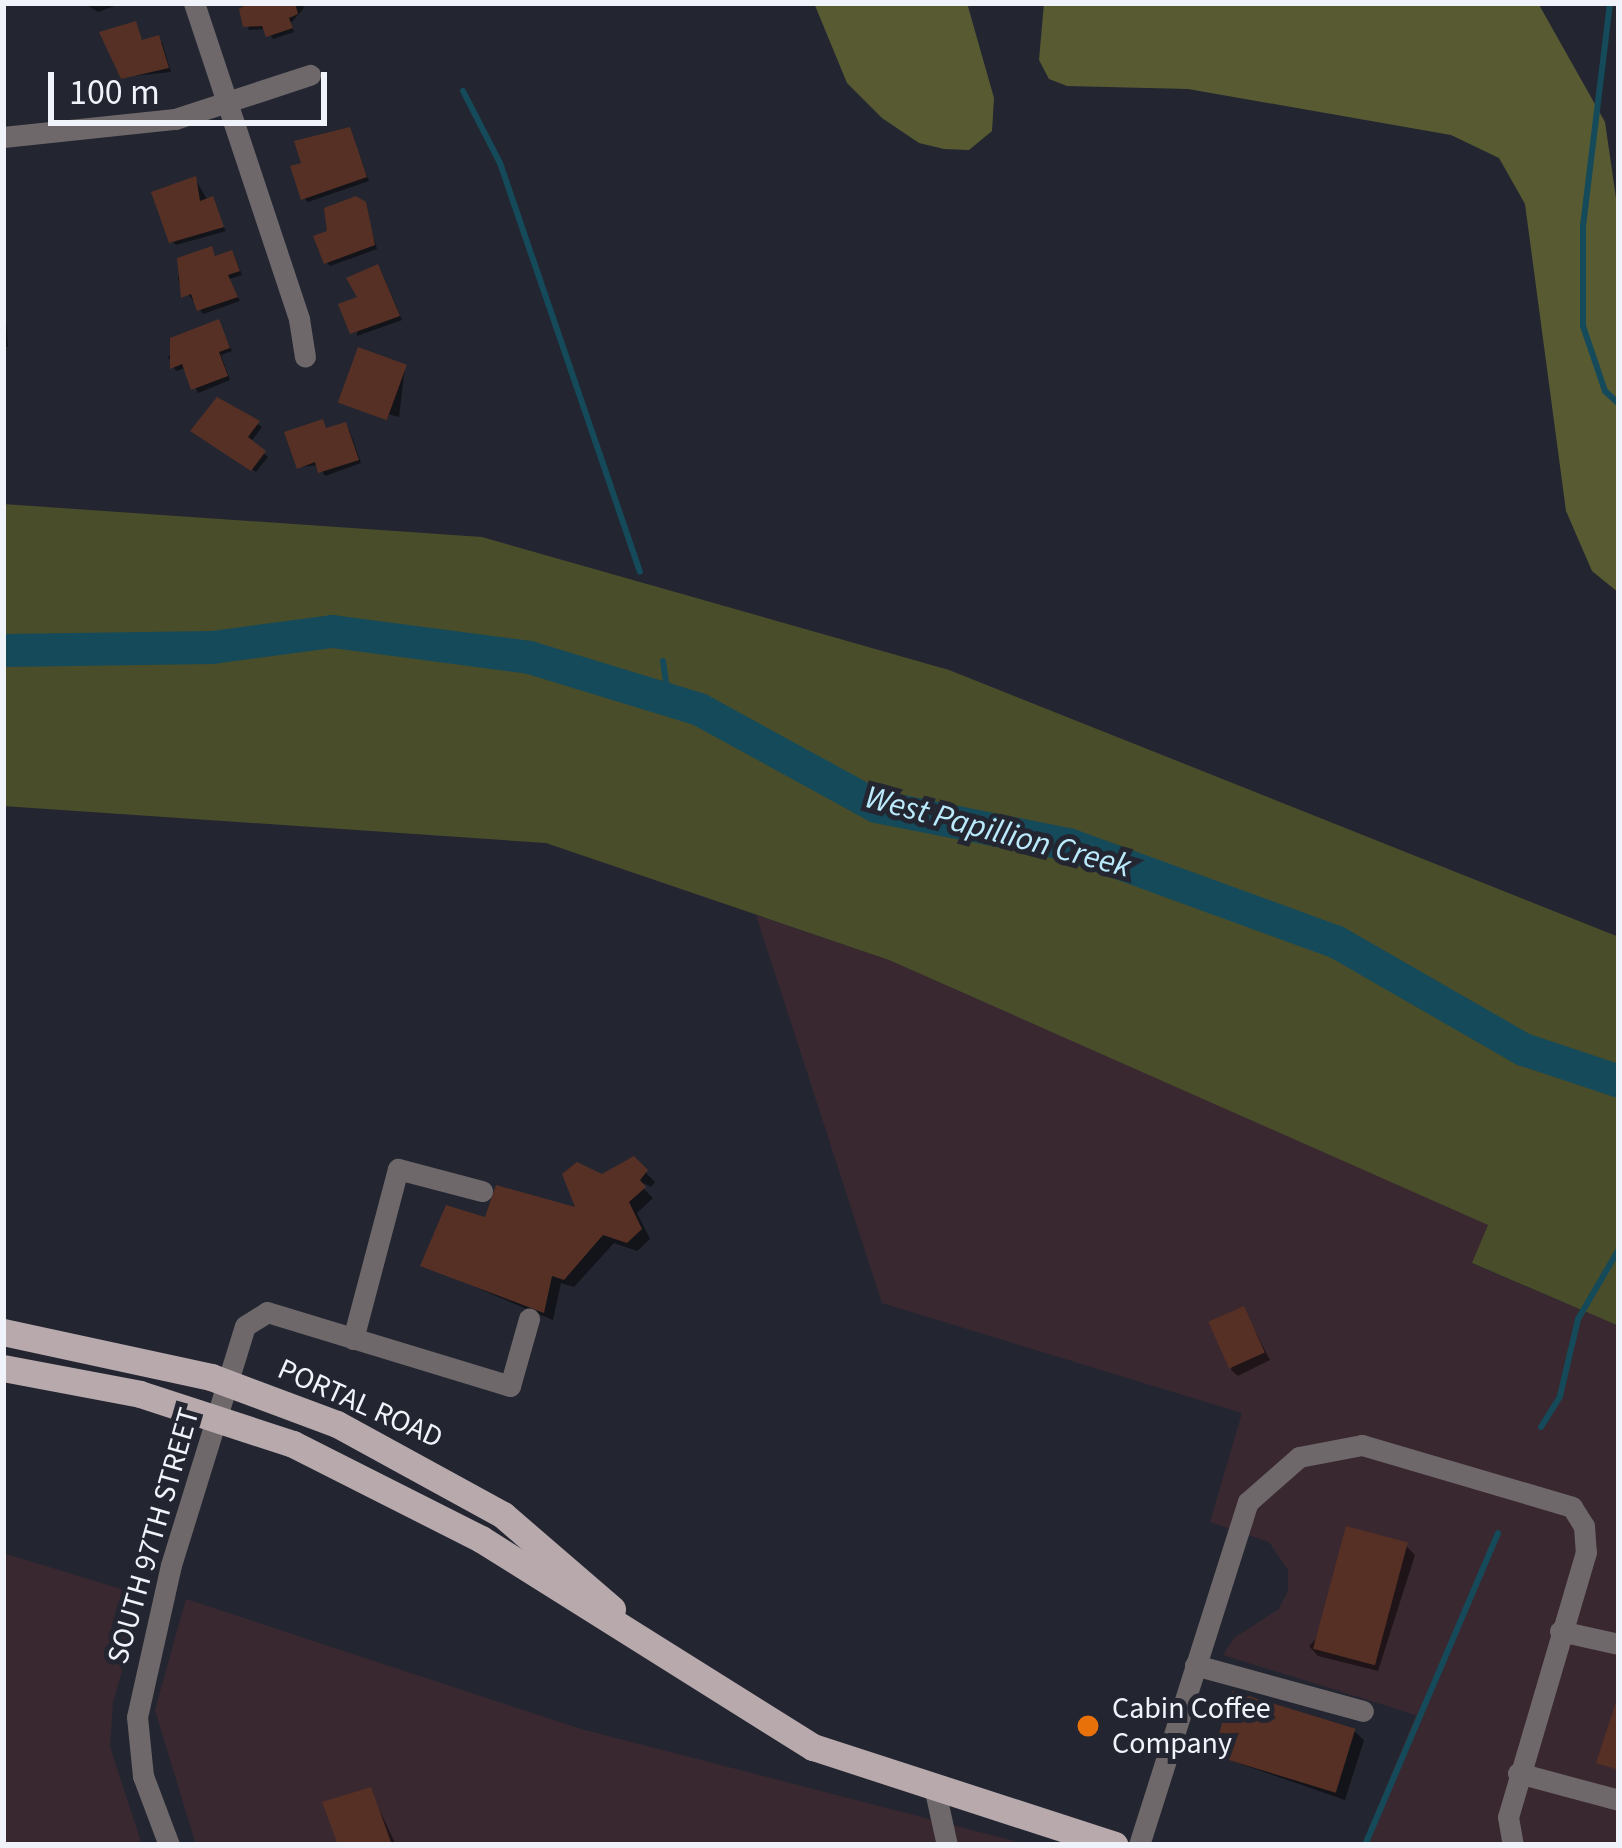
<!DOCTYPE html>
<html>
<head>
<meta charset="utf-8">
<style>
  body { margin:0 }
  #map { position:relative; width:1622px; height:1848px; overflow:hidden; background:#232631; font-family:"Source Sans 3",sans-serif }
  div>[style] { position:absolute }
  .industrial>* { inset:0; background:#3a2830 }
  .green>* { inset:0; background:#4a4d2a }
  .forest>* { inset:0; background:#585b32 }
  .shadow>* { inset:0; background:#0007 }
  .stream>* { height:6px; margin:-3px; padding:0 3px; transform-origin:3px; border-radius:3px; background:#154a5a }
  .river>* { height:33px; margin:-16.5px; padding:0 16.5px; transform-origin:16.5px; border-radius:16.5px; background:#154a5a }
  .building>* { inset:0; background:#573025; transform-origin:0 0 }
  .minor>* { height:21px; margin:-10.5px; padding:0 10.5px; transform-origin:10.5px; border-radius:10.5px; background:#6f686a }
  .major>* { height:27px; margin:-13.5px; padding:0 13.5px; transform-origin:13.5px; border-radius:13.5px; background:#b8a9ad }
  .dots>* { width:33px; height:33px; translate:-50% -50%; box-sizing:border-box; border:6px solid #232631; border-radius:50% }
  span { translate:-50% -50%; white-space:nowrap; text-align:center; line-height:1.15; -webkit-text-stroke:10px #232631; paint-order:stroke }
  .street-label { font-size:30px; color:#f1f3fb }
  .poi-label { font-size:30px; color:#f1f3fb }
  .left { translate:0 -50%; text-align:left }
  .water-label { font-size:33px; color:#baeafb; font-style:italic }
  .frame { position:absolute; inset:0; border:6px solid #f1f3fb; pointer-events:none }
  .scale { position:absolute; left:48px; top:72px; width:279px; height:54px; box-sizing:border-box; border:6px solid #f1f3fb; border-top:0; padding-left:15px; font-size:36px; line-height:42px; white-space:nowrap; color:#f1f3fb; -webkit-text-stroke:9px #232631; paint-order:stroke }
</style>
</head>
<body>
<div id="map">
  <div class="industrial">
    <div style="clip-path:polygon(756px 915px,889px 960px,1489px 1225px,1473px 1264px,1619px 1326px,1619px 1845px,1362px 1845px,1416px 1715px,1223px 1655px,1234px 1638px,1279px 1609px,1288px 1591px,1288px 1570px,1269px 1542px,1210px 1522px,1242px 1413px,882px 1303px)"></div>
    <div style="clip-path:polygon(3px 1553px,144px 1596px,113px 1702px,110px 1747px,142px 1845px,3px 1845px)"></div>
    <div style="clip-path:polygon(186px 1599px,581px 1729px,1030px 1845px,196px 1845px,155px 1710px)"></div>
  </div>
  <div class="green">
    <div style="clip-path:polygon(3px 504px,482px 537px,949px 670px,1619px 937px,1619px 1326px,1472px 1263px,1488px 1225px,889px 960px,546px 843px,3px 806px)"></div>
  </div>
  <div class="forest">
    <div style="clip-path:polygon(814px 3px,967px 3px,994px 98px,992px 131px,969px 150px,944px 149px,919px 143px,882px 118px,847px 83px)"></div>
    <div style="clip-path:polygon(1044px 3px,1538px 3px,1605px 122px,1619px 219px,1619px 593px,1592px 571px,1566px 511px,1525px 204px,1499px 158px,1451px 135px,1188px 89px,1067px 86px,1049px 79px,1039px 60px)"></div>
  </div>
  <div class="shadow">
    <div style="clip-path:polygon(83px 3px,123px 3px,98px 12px)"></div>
    <div style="clip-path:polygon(250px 3px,301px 3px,304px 8px,291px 23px,294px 32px,273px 39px,267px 29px,249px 30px,242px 10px)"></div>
    <div style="clip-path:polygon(135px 24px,143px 43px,162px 42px,171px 72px,124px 77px)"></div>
    <div style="clip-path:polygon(349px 130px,369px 181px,308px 202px,304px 198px)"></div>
    <div style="clip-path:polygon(195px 179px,226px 231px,176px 245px,172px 241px)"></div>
    <div style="clip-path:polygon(364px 205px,377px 249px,330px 266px,326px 262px)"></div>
    <div style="clip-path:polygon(211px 249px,217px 258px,235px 257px,242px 275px,229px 279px,240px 301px,203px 314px,178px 280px,180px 261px)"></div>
    <div style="clip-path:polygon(381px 271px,402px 320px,357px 336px,361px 299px)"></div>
    <div style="clip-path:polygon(3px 303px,5px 305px,8px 347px,3px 347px)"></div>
    <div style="clip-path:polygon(218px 322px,232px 351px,221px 355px,230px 380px,198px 393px,186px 368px,176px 371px,168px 357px)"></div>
    <div style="clip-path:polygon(405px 367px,399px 417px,349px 404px)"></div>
    <div style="clip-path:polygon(218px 401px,262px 427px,250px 443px,268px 457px,256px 472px,198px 435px)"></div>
    <div style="clip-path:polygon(322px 422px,327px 431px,349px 429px,361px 463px,325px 476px,319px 465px,299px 467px)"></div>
    <div style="clip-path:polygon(633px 1160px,655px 1182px,651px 1187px,633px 1178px,653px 1198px,637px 1213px,650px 1239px,637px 1251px,614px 1243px,574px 1287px,561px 1283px,553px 1320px,423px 1265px,487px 1221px,580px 1212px,602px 1177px)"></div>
    <div style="clip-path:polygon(1244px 1310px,1270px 1360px,1238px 1376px,1231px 1370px)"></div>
    <div style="clip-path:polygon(1406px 1546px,1415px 1555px,1378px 1671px,1318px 1656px,1309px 1646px)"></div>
    <div style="clip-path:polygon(1354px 1731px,1364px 1740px,1345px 1800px,1215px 1755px)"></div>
    <div style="clip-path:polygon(370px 1790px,396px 1845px,341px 1845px)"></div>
  </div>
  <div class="stream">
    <div style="left:1610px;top:3px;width:224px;rotate:96.9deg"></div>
    <div style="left:1583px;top:225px;width:101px;rotate:90deg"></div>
    <div style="left:1583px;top:326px;width:69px;rotate:71.3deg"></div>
    <div style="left:1605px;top:391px;width:19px;rotate:43deg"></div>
    <div style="left:463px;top:91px;width:81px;rotate:62.8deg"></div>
    <div style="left:500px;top:163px;width:432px;rotate:71.1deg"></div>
    <div style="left:1619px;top:441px;width:40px;rotate:90deg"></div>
    <div style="left:663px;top:661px;width:37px;rotate:82deg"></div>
    <div style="left:1541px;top:1427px;width:36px;rotate:-58deg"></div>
    <div style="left:1560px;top:1396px;width:79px;rotate:-76.8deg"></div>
    <div style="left:1578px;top:1319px;width:81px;rotate:-59.6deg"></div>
    <div style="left:1365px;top:1845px;width:339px;rotate:-66.9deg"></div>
  </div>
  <div class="river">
    <div style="left:3px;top:650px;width:209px;rotate:-0.8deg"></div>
    <div style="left:212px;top:647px;width:121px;rotate:-7.6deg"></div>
    <div style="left:332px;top:631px;width:199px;rotate:7.5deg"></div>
    <div style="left:529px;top:657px;width:178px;rotate:17deg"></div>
    <div style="left:699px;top:709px;width:202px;rotate:28.7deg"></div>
    <div style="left:876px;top:806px;width:196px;rotate:11.2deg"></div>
    <div style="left:1068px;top:844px;width:284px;rotate:20deg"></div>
    <div style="left:1335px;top:941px;width:217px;rotate:29.9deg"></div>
    <div style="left:1523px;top:1049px;width:101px;rotate:18.4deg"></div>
  </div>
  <div class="building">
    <div style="clip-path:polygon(249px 3px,295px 3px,298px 14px,289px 18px,293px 28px,266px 37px,262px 26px,243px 27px,239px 9px)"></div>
    <div style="clip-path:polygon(136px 21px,142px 40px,159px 35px,169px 68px,121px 79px,99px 32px)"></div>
    <div style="clip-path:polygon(350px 127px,367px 177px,301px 200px,290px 166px,301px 163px,294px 141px)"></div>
    <div style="clip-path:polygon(196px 176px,200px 201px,213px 196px,224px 227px,169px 243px,151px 192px)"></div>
    <div style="clip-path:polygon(356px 196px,366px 202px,375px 245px,324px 264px,313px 236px,327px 231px,324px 208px)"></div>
    <div style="clip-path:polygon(212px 246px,215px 256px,232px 250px,240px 271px,228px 275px,238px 297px,197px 311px,191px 294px,181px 298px,177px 258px)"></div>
    <div style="clip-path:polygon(378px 264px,400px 316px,350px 334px,338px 304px,357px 297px,346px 278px)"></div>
    <div style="clip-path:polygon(219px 319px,230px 348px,219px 352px,228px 376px,191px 390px,182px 364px,170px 369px,170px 338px)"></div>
    <div style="left:358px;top:347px;width:52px;height:59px;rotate:20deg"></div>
    <div style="clip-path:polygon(217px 397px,260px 421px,248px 437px,266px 451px,251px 471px,190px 431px)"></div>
    <div style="clip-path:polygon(323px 419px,326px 428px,346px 422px,359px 460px,318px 473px,315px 462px,297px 469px,284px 432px)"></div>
    <div style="clip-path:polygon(634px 1156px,648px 1170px,640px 1180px,646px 1187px,629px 1202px,642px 1229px,627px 1243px,603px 1235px,564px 1280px,552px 1276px,544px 1313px,420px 1266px,446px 1205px,485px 1217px,496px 1185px,575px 1207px,562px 1174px,577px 1162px,602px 1174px)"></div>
    <div style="left:1244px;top:1306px;width:51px;height:39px;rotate:66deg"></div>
    <div style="left:1346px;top:1526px;width:64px;height:127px;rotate:15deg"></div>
    <div style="left:1232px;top:1691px;width:129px;height:67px;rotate:17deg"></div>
    <div style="clip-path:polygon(1618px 1696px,1619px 1696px,1619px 1770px,1596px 1763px)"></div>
    <div style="clip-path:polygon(371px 1787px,392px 1845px,338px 1845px,322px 1802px)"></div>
  </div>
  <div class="minor">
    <div style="left:194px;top:3px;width:333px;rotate:71.6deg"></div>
    <div style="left:299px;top:319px;width:38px;rotate:81deg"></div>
    <div style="left:3px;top:137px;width:173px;rotate:-6deg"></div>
    <div style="left:175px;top:119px;width:142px;rotate:-18.1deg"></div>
    <div style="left:353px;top:1339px;width:176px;rotate:-75.2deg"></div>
    <div style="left:398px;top:1169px;width:87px;rotate:14.7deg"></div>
    <div style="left:1560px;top:1631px;width:60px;rotate:12.4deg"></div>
    <div style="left:1195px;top:1665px;width:174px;rotate:15.3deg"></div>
    <div style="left:1518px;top:1773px;width:105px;rotate:15deg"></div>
    <div style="left:935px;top:1791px;width:55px;rotate:77.5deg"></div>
    <div style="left:169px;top:1845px;width:74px;rotate:-110.6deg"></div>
    <div style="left:143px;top:1776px;width:59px;rotate:-95.8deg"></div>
    <div style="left:137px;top:1717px;width:156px;rotate:-77.4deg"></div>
    <div style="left:171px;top:1565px;width:250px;rotate:-72.8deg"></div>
    <div style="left:245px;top:1326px;width:26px;rotate:-32deg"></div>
    <div style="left:267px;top:1312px;width:254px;rotate:16.9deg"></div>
    <div style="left:510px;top:1386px;width:70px;rotate:-74.2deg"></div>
    <div style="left:1139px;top:1845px;width:360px;rotate:-72.4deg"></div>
    <div style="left:1248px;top:1502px;width:68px;rotate:-41.4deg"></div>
    <div style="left:1299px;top:1457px;width:64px;rotate:-10.8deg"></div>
    <div style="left:1362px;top:1445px;width:219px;rotate:16.4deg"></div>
    <div style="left:1572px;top:1507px;width:22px;rotate:58deg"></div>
    <div style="left:1584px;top:1526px;width:26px;rotate:86deg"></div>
    <div style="left:1586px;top:1552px;width:276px;rotate:106.4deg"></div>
    <div style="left:1508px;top:1817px;width:28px;rotate:80deg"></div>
  </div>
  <div class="major">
    <div style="left:3px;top:1332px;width:213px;rotate:12.2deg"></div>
    <div style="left:211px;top:1377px;width:134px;rotate:20.5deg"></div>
    <div style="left:337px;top:1424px;width:189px;rotate:28.7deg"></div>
    <div style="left:503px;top:1515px;width:144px;rotate:40.8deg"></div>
    <div style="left:3px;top:1368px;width:139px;rotate:10.7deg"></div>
    <div style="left:140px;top:1394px;width:161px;rotate:18.1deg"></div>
    <div style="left:293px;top:1444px;width:211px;rotate:26.8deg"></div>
    <div style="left:481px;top:1539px;width:392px;rotate:32.1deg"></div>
    <div style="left:813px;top:1747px;width:317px;rotate:18deg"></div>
  </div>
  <div class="dots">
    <div style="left:1088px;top:1726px;background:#e8710a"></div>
  </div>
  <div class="street-label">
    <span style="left:360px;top:1404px;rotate:24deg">PORTAL ROAD</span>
    <span style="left:154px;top:1536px;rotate:-74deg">SOUTH 97TH STREET</span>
  </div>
  <div class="poi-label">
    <span class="left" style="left:1112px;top:1726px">Cabin Coffee<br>Company</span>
  </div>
  <div class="water-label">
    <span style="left:998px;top:832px;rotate:15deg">West Papillion Creek</span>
  </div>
  <div class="frame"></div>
  <div class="scale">100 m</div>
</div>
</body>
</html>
